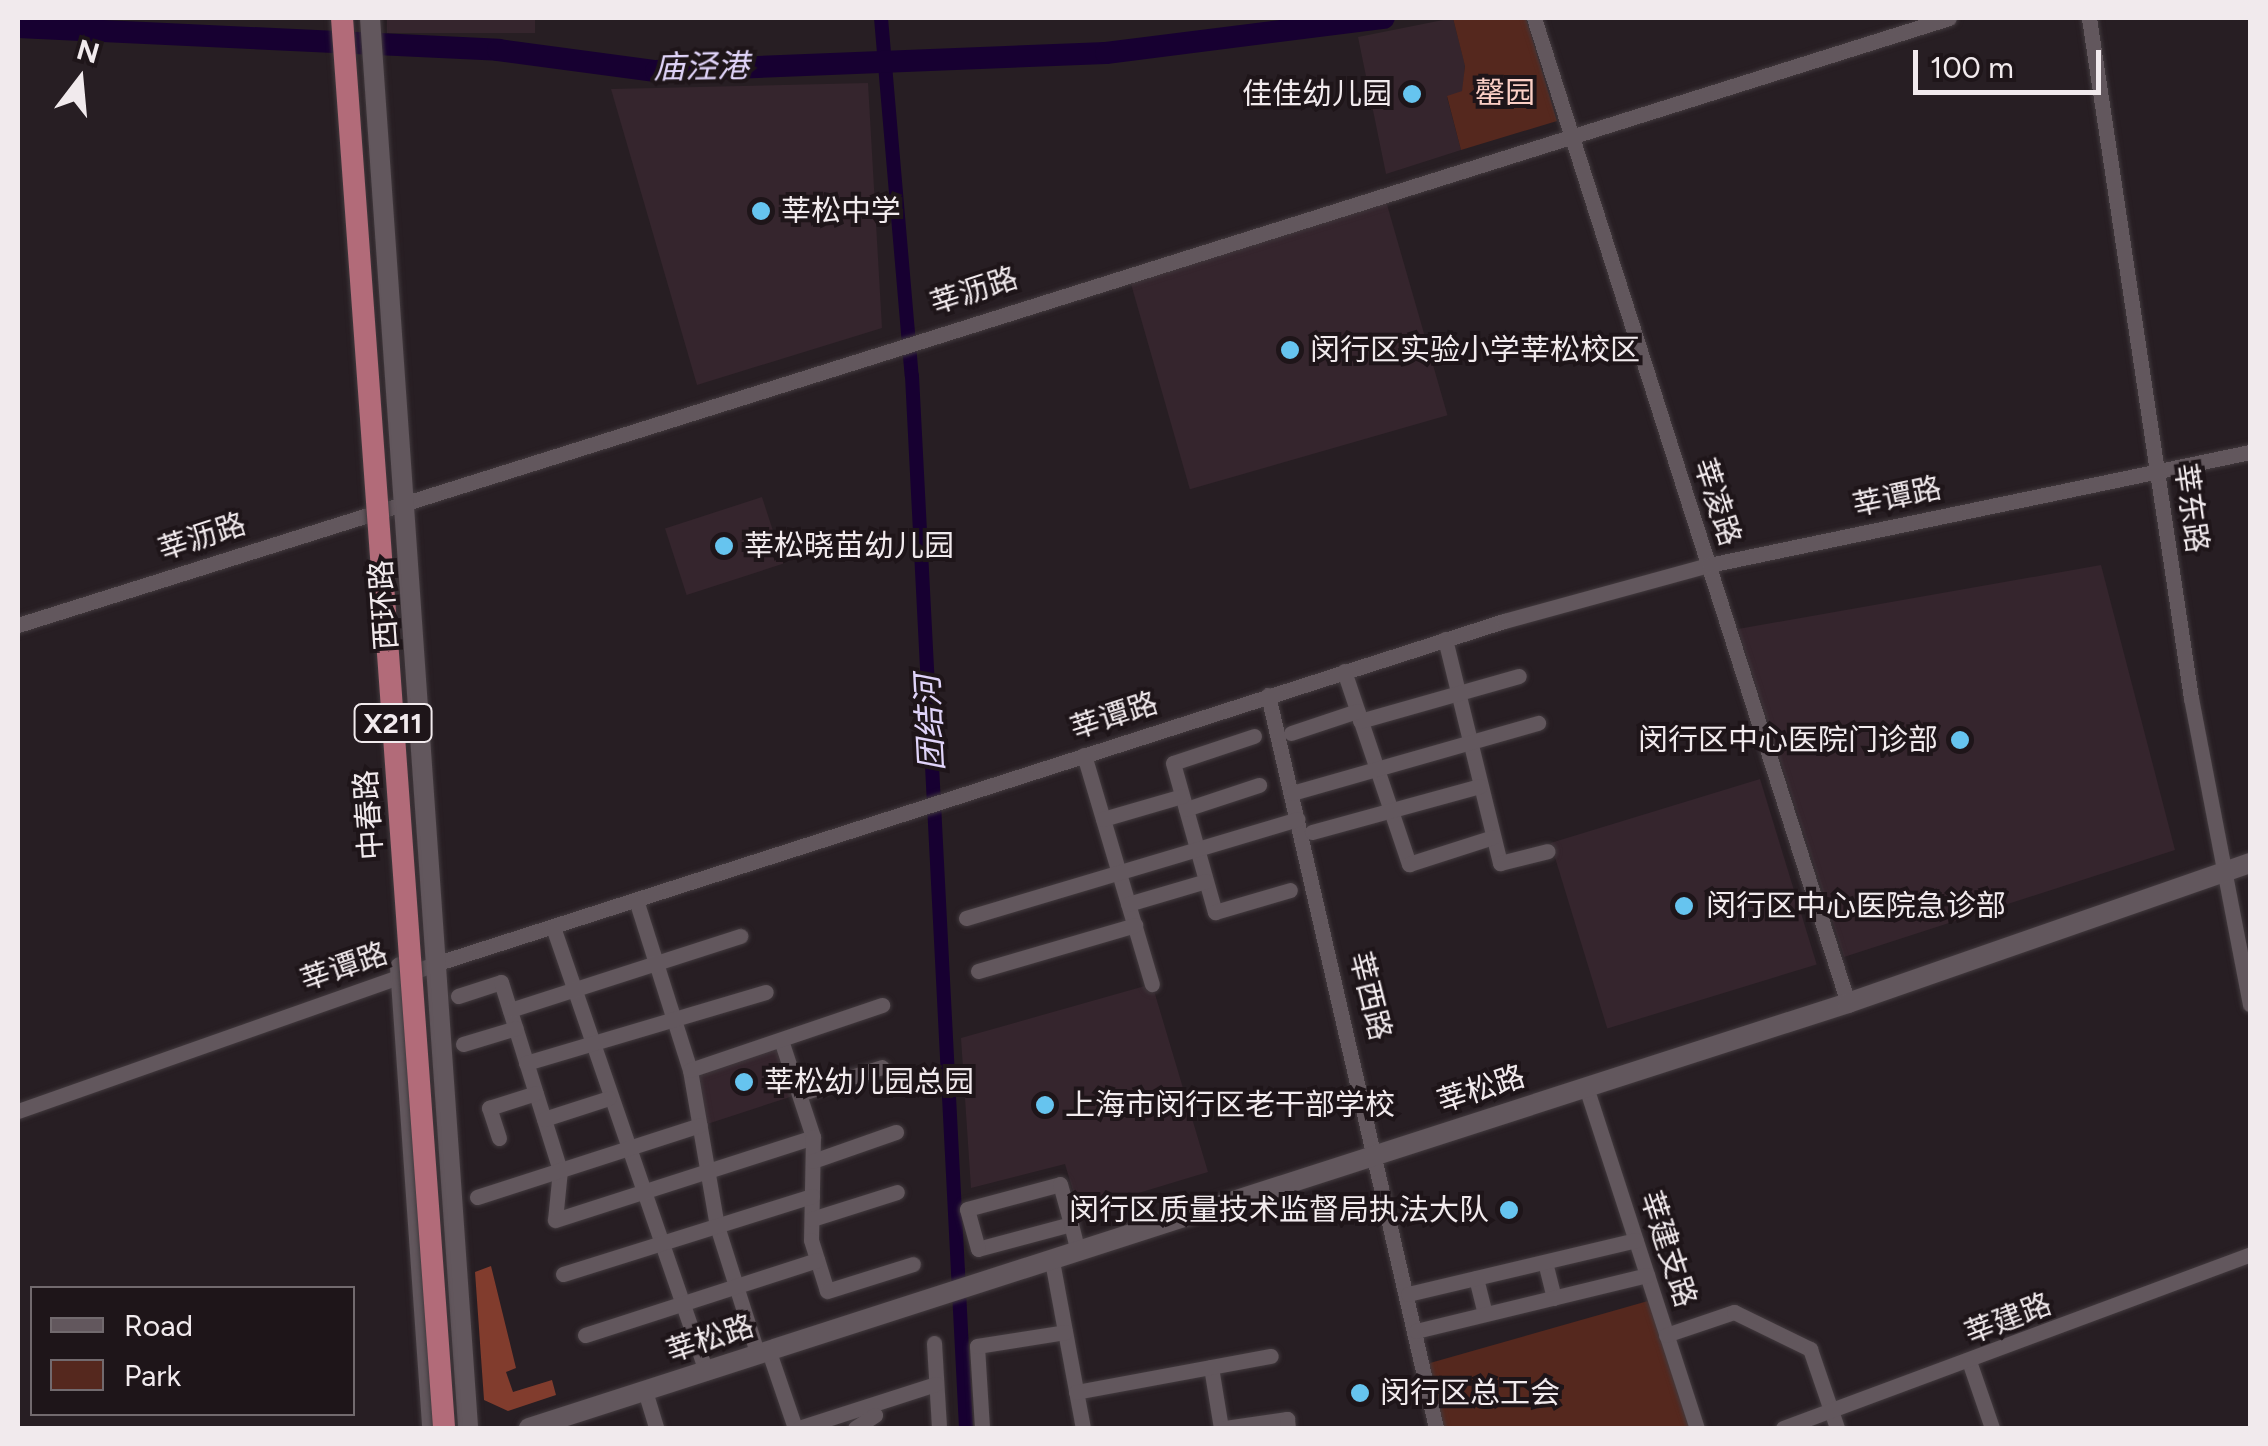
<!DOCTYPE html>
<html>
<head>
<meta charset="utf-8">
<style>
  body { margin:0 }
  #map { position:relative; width:2268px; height:1446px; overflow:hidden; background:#271e23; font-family:Figtree,"Noto Sans SC",sans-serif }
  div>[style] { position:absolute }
  .built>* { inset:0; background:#35252d; transform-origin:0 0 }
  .green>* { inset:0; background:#55281e }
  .forest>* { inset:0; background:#813c2d }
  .canal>* { height:14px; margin:-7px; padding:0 7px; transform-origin:7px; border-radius:7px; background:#170031 }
  .river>* { height:22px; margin:-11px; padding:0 11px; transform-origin:11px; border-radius:11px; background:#170031 }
  .roads { filter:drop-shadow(0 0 2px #423a3e) drop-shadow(0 0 2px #423a3e) }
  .street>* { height:15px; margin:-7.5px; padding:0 7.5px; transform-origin:7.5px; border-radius:7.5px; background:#62575d }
  .secondary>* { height:20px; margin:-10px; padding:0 10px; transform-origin:10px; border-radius:10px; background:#62575d }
  .bridges { filter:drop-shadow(0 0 2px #423a3e) drop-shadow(0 0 2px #423a3e) }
  .primary-bridge>* { height:22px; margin:-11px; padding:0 11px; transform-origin:11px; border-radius:11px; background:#b26b79 }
  .dots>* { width:28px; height:28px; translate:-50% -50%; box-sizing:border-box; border:5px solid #1e1519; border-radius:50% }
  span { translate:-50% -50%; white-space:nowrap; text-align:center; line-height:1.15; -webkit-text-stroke:8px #1e1519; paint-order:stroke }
  .shield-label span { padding:2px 8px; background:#1e1519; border:2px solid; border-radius:8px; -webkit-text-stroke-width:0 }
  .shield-label { font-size:28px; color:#f1eaed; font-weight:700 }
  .park-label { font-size:30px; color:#fcd0c6 }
  .poi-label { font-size:30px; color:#f1eaed }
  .right { translate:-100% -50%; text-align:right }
  .left { translate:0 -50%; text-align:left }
  .street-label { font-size:30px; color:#f1eaed }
  .water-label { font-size:32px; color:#e0d4f9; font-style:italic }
  .frame { position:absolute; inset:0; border:20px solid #f1eaed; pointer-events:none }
  .legend { position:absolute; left:30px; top:1286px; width:325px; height:130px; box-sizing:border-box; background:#1e1519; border:2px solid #726a6e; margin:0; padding:12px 18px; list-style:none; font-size:30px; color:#f1eaed }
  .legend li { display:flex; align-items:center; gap:20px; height:50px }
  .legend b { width:50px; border:2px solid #726a6e }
  .north { position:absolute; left:30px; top:30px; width:100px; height:100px; -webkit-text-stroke:8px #1e1519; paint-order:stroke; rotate:16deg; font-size:28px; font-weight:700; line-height:40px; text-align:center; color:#f1eaed }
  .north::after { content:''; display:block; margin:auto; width:35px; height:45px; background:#f1eaed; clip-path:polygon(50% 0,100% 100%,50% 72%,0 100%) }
  .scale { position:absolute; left:1913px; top:50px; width:188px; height:45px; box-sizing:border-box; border:5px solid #f1eaed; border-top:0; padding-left:12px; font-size:30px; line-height:35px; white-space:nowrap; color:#f1eaed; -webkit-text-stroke:8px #1e1519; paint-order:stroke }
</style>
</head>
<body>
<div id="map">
  <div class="built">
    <div style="left:387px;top:18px;width:148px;height:15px"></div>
    <div style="clip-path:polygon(1453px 18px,1465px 65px,1463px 91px,1447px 97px,1461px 150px,1386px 174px,1358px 37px)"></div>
    <div style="clip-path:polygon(868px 83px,882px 328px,697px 385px,611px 89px)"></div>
    <div style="left:1386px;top:201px;width:223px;height:268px;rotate:74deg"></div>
    <div style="left:762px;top:497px;width:70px;height:102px;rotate:72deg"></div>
    <div style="clip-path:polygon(2101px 565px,2175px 850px,1844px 957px,1738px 629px)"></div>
    <div style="left:1760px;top:779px;width:194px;height:219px;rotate:73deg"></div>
    <div style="clip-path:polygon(1152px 984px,1208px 1172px,1079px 1211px,1065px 1164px,971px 1188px,961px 1038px)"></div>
    <div style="left:781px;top:1040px;width:57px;height:96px;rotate:72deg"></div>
  </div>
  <div class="green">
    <div style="clip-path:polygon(1453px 18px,1526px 18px,1557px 121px,1461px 150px,1447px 96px,1462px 91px,1465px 66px)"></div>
    <div style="clip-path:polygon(1655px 1299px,1697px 1428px,1436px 1428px,1423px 1365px)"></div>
  </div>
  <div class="forest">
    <div style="clip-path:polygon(491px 1266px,516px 1368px,506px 1372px,513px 1392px,552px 1380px,556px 1395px,508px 1411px,484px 1400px,475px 1272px)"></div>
  </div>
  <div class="canal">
    <div style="left:881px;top:18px;width:359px;rotate:85.1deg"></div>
    <div style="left:912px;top:376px;width:1053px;rotate:87.06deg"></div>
  </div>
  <div class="river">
    <div style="left:18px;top:27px;width:481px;rotate:2.7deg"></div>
    <div style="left:498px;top:50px;width:159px;rotate:7.6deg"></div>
    <div style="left:656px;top:71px;width:450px;rotate:-2.3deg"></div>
    <div style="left:1106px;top:53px;width:280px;rotate:-7.2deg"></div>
  </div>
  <div class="roads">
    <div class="street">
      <div style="left:1534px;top:18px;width:1034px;rotate:72.32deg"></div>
      <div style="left:2089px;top:18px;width:688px;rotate:81.47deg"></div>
      <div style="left:2191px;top:698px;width:312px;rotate:79.1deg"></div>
      <div style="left:18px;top:625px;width:2024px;rotate:-17.45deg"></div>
      <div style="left:1445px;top:639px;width:231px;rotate:76.2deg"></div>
      <div style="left:1500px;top:863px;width:49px;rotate:-14deg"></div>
      <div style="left:1344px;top:671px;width:204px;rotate:71.4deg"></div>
      <div style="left:1409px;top:864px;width:88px;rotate:-17.8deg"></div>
      <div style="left:1268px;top:695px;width:752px;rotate:77.09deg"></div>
      <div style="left:1360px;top:721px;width:165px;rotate:-15.8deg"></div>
      <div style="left:1291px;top:733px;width:70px;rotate:-18.4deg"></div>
      <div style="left:1254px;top:736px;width:85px;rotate:161.6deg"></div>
      <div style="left:1173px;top:763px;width:155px;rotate:74.3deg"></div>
      <div style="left:1215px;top:912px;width:78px;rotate:-16.3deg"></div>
      <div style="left:1084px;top:755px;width:239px;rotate:73.5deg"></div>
      <div style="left:1292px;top:793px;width:256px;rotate:-15.9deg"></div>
      <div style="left:1186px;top:809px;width:77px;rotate:-18.2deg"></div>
      <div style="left:1103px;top:819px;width:82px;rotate:-16.2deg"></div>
      <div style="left:1312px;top:832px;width:174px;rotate:-15.3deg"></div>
      <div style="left:636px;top:900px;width:178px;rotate:72.4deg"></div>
      <div style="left:690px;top:1070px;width:158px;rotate:80.2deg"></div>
      <div style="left:717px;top:1226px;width:135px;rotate:72.4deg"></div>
      <div style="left:1128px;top:904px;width:81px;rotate:-16.4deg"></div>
      <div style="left:966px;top:918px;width:346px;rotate:-16.6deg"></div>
      <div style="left:553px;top:927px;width:471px;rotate:71deg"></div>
      <div style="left:978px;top:971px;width:164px;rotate:-16.3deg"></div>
      <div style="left:458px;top:996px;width:45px;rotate:-18deg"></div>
      <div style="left:501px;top:982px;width:197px;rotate:72.6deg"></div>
      <div style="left:560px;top:1170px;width:50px;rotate:95.7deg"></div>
      <div style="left:555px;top:1220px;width:271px;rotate:-17.8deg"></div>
      <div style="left:510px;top:1010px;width:242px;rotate:-17.8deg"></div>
      <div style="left:781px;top:1040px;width:102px;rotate:71.7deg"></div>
      <div style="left:813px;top:1137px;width:103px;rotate:91.1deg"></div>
      <div style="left:811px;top:1240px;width:53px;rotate:72.6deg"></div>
      <div style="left:827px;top:1291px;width:90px;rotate:-17.4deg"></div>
      <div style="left:463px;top:1044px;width:55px;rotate:-16.8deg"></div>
      <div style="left:526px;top:1063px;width:250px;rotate:-16.5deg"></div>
      <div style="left:690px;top:1070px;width:203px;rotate:-18.7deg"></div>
      <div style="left:1586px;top:1087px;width:359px;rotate:72deg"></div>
      <div style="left:799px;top:1094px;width:87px;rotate:-18deg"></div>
      <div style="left:18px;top:1111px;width:445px;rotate:-19.4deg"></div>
      <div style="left:438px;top:963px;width:1120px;rotate:-17.79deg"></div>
      <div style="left:1504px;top:621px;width:213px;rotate:-15.3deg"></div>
      <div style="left:1709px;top:565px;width:553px;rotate:-11.8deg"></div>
      <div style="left:544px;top:1119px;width:68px;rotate:-17.9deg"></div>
      <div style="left:499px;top:1138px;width:32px;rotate:-108deg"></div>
      <div style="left:489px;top:1108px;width:49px;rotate:-17.7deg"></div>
      <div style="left:813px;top:1161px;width:88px;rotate:-19.3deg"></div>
      <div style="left:477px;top:1197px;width:234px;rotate:-17.9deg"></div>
      <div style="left:812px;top:1219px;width:89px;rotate:-17.6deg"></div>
      <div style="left:1071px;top:1224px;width:96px;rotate:165deg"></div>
      <div style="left:978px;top:1249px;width:41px;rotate:-105.4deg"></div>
      <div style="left:967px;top:1209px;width:96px;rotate:-15deg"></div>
      <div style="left:1060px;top:1184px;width:41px;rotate:74.6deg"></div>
      <div style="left:1071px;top:1224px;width:29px;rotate:76deg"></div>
      <div style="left:1052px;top:1261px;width:170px;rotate:79.5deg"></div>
      <div style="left:1545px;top:1262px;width:37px;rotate:76deg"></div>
      <div style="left:563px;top:1274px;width:261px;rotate:-17.4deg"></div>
      <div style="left:1476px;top:1278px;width:37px;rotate:76deg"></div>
      <div style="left:1408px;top:1294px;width:234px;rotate:-13.3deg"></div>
      <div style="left:1416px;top:1331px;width:238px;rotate:-13.6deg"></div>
      <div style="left:585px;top:1335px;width:244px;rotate:-17.9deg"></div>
      <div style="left:1666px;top:1335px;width:72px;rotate:-18.7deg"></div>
      <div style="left:1734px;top:1312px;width:85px;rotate:26deg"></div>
      <div style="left:1810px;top:1349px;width:83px;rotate:71.1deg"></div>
      <div style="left:934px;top:1343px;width:85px;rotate:86.6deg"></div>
      <div style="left:769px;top:1352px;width:80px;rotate:71.1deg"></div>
      <div style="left:1970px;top:1364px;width:68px;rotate:71deg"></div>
      <div style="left:1211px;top:1367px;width:62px;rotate:80.7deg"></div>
      <div style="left:645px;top:1391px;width:39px;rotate:73deg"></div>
      <div style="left:1076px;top:1392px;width:198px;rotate:-10.5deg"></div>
      <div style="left:799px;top:1428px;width:144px;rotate:-17.8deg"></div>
      <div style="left:855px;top:1428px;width:24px;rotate:-33deg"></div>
      <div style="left:982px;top:1428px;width:82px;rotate:-93.5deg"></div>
      <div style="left:977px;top:1346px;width:89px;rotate:-9deg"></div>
      <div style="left:1225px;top:1428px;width:63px;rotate:-8.3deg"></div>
      <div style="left:1287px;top:1419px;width:9px;rotate:84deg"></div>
      <div style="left:1783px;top:1428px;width:498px;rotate:-20.4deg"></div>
    </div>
    <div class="secondary">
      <div style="left:370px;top:18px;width:1413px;rotate:86.02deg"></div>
      <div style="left:400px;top:967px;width:462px;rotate:86deg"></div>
      <div style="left:529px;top:1428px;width:1386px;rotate:-17.86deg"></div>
      <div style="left:1848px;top:1003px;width:426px;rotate:-19.2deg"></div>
    </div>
  </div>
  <div class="bridges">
    <div class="primary-bridge">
      <div style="left:342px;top:18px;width:1414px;rotate:85.86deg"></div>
    </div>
  </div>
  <div class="dots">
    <div style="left:1412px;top:94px;background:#66c4ef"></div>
    <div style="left:761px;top:211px;background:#66c4ef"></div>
    <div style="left:1290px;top:350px;background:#66c4ef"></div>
    <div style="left:724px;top:546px;background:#66c4ef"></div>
    <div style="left:1960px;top:740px;background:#66c4ef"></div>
    <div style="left:1684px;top:906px;background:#66c4ef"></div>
    <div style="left:744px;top:1082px;background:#66c4ef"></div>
    <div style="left:1045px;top:1105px;background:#66c4ef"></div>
    <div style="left:1509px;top:1210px;background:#66c4ef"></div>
    <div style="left:1360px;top:1393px;background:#66c4ef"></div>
  </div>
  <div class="shield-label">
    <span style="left:393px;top:723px">X211</span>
  </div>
  <div class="park-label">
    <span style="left:1505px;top:93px">罄园</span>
  </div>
  <div class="poi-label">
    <span class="right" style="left:1392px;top:94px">佳佳幼儿园</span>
    <span class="left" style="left:781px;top:211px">莘松中学</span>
    <span class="left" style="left:1310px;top:350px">闵行区实验小学莘松校区</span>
    <span class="left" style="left:744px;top:546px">莘松晓苗幼儿园</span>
    <span class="right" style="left:1938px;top:740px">闵行区中心医院门诊部</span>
    <span class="left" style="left:1706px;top:906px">闵行区中心医院急诊部</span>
    <span class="left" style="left:764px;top:1082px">莘松幼儿园总园</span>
    <span class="left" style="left:1065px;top:1105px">上海市闵行区老干部学校</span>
    <span class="right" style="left:1489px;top:1210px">闵行区质量技术监督局执法大队</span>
    <span class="left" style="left:1380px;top:1393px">闵行区总工会</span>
  </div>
  <div class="street-label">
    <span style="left:974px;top:291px;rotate:-18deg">莘沥路</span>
    <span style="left:1897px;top:497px;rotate:-12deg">莘谭路</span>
    <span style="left:1717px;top:502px;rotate:72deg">莘凌路</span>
    <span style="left:2191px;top:508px;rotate:82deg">莘东路</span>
    <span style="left:202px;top:537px;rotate:-18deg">莘沥路</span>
    <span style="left:384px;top:605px;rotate:-94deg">西环路</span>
    <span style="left:1114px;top:716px;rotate:-18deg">莘谭路</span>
    <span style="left:369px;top:815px;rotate:-94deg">中春路</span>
    <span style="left:344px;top:967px;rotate:-19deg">莘谭路</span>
    <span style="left:1370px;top:996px;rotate:76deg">莘西路</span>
    <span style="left:1481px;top:1089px;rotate:-18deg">莘松路</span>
    <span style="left:1668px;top:1249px;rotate:72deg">莘建支路</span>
    <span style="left:2008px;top:1319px;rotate:-21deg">莘建路</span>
    <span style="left:710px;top:1339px;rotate:-18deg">莘松路</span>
  </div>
  <div class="water-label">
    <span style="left:701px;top:67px;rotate:-1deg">庙泾港</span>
    <span style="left:930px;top:723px;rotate:-93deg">团结河</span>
  </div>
  <div class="frame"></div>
  <ul class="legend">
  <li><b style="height:12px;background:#62575d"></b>Road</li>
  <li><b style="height:28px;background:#55281e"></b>Park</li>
  </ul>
  <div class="north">N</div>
  <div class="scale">100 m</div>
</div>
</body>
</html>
